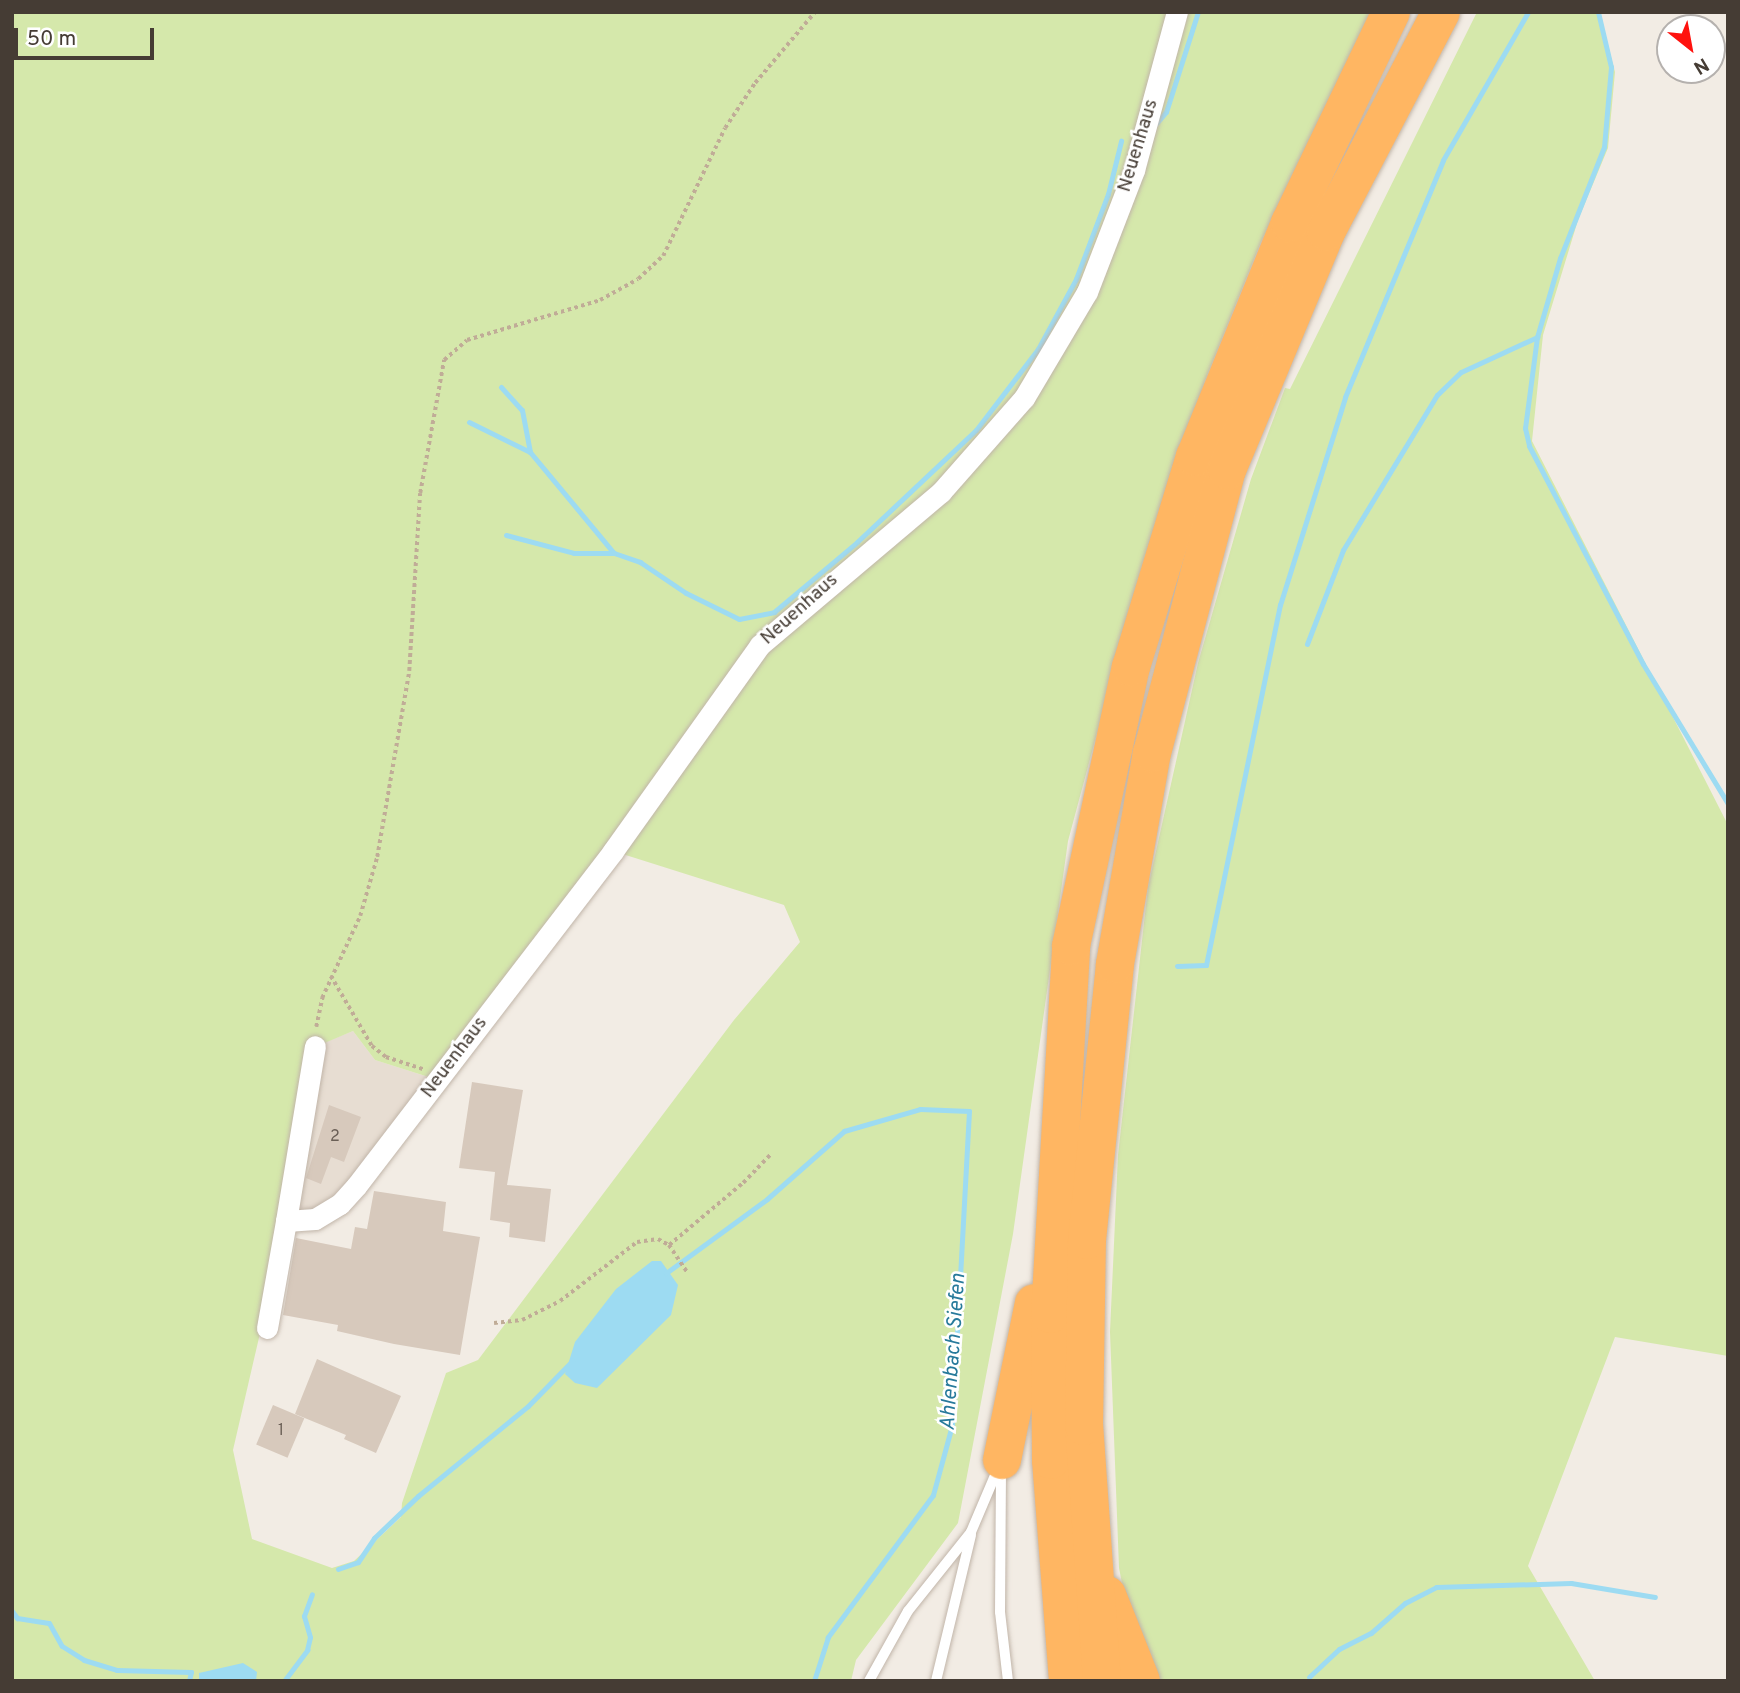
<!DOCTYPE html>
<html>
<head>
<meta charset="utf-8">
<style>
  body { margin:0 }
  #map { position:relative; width:1740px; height:1693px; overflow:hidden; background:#f2ece4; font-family:Overpass,sans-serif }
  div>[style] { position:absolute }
  .residential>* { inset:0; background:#e7ddd2 }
  .green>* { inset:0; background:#d5e8ab }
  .water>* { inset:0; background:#9ddbf2 }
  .stream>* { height:5px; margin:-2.5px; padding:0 2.5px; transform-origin:2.5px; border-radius:2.5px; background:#9ddbf2 }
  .building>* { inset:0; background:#d7c9bc; transform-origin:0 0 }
  .path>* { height:3.5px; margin-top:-1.75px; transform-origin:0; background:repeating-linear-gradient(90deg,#c0ac97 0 3.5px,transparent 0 7px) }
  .roads { filter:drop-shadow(0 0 2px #c1b5a9) drop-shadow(0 0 2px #c1b5a9) }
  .service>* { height:10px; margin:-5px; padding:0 5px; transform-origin:5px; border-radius:5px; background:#fff }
  .minor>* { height:21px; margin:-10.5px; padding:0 10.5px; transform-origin:10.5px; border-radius:10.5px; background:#fff }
  .motorway>* { height:38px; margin:-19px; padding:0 19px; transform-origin:19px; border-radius:19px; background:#ffb662 }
  span { translate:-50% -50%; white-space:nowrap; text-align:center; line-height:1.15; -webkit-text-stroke:5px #fff; paint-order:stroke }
  .number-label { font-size:16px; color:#6a5f56 }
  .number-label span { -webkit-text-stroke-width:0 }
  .street-label { font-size:19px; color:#453c34 }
  .water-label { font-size:21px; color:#277a9b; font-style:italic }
  .frame { position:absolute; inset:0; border:14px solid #453c34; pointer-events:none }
  .north { position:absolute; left:1656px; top:14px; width:70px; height:70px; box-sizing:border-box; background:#fff; border:2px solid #b5b1ae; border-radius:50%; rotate:149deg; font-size:19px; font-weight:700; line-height:28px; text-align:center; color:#453c34 }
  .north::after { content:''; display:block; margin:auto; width:24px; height:32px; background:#ff120e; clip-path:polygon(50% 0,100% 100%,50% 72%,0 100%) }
  .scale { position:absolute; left:14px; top:28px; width:140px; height:32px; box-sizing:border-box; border:4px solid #453c34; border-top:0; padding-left:9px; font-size:21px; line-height:24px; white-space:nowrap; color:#453c34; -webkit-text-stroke:5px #fff; paint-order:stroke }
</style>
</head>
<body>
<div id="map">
  <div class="residential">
    <div style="clip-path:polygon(353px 1031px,375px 1060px,438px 1080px,340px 1204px,286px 1221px,315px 1046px)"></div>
  </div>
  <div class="green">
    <div style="clip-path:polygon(evenodd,12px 12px,1373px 12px,1261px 242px,1205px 381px,1143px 562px,1068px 841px,1013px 1234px,958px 1523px,856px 1660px,851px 1681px,12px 1681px,12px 12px,613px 851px,784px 905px,800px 942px,734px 1020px,478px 1360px,446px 1373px,402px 1503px,401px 1517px,354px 1561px,332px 1568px,252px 1539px,233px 1450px,286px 1221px,315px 1047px,353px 1031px,375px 1060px,438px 1080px,613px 851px)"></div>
    <div style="clip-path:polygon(1477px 12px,1599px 12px,1615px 72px,1608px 148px,1578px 220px,1543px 335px,1532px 441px,1728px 825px,1728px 1356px,1615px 1337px,1528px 1566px,1595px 1681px,1152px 1681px,1129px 1618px,1119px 1568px,1110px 1332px,1118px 1155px,1148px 887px,1198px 663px,1251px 479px,1285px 388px,1290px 389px)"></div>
  </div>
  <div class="water">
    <div style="clip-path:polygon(652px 1261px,661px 1261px,678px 1285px,671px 1315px,597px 1388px,575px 1383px,565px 1374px,575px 1342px,616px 1289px)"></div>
    <div style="clip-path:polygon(243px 1663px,257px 1672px,256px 1681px,199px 1680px,199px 1673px)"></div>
  </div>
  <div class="stream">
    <div style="left:1598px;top:12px;width:57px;rotate:76.7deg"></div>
    <div style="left:1611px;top:67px;width:80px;rotate:95deg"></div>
    <div style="left:1604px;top:147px;width:119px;rotate:111.6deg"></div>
    <div style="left:1560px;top:258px;width:82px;rotate:106.2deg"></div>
    <div style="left:1537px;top:337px;width:92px;rotate:97.5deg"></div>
    <div style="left:1525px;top:428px;width:18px;rotate:77deg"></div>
    <div style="left:1529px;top:446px;width:246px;rotate:62.4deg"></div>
    <div style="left:1643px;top:664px;width:164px;rotate:58.7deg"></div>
    <div style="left:1155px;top:125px;width:17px;rotate:-50deg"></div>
    <div style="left:1166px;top:112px;width:105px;rotate:-72.3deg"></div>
    <div style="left:501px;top:387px;width:31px;rotate:48deg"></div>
    <div style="left:522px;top:410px;width:43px;rotate:79.2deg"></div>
    <div style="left:530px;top:452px;width:131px;rotate:50.3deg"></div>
    <div style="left:614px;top:553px;width:28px;rotate:19deg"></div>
    <div style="left:640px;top:562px;width:55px;rotate:34deg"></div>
    <div style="left:686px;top:593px;width:59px;rotate:26.1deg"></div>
    <div style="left:739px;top:619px;width:36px;rotate:-11deg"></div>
    <div style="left:774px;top:612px;width:109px;rotate:-40.1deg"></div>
    <div style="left:857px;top:542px;width:163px;rotate:-43.3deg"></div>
    <div style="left:976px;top:430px;width:102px;rotate:-52.6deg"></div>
    <div style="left:1038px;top:349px;width:80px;rotate:-61.5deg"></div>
    <div style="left:1076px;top:279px;width:91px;rotate:-69.4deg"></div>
    <div style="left:1108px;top:194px;width:55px;rotate:-76.2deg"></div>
    <div style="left:469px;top:422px;width:68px;rotate:26.2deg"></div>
    <div style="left:506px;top:535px;width:70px;rotate:14.8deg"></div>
    <div style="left:574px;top:553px;width:40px"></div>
    <div style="left:1307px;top:644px;width:101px;rotate:-69deg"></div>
    <div style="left:1343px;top:550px;width:181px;rotate:-58.8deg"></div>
    <div style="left:1437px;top:395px;width:33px;rotate:-44deg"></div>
    <div style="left:1461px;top:372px;width:84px;rotate:-24.7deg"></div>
    <div style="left:1177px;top:966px;width:29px;rotate:-2deg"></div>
    <div style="left:1206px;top:965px;width:368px;rotate:-78.4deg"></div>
    <div style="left:1280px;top:605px;width:218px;rotate:-72.6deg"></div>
    <div style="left:1345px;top:397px;width:256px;rotate:-67.5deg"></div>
    <div style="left:1443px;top:160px;width:171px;rotate:-60.1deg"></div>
    <div style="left:666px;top:1273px;width:125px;rotate:-36.2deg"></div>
    <div style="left:767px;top:1199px;width:103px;rotate:-41.4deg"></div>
    <div style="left:844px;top:1131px;width:79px;rotate:-16.1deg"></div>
    <div style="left:920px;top:1109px;width:49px;rotate:2.3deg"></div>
    <div style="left:969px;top:1111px;width:314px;rotate:93.1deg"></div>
    <div style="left:952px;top:1425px;width:73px;rotate:105.2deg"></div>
    <div style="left:933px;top:1495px;width:177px;rotate:126.5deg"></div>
    <div style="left:828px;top:1637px;width:46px;rotate:107.7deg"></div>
    <div style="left:338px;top:1569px;width:21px;rotate:-19deg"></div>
    <div style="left:358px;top:1562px;width:29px;rotate:-56deg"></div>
    <div style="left:374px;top:1538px;width:61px;rotate:-43.7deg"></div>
    <div style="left:418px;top:1496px;width:142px;rotate:-39.3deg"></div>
    <div style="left:528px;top:1406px;width:63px;rotate:-45.6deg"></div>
    <div style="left:12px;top:1611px;width:9px;rotate:54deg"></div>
    <div style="left:17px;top:1618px;width:32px;rotate:9deg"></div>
    <div style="left:49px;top:1623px;width:26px;rotate:61deg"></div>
    <div style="left:62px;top:1646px;width:26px;rotate:32deg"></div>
    <div style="left:84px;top:1660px;width:34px;rotate:17deg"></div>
    <div style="left:117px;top:1670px;width:74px;rotate:1.5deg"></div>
    <div style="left:191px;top:1672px;width:9px;rotate:103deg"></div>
    <div style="left:1309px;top:1677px;width:41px;rotate:-43deg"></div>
    <div style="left:1339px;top:1649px;width:36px;rotate:-27deg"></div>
    <div style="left:1371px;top:1633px;width:45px;rotate:-41.4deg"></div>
    <div style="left:1405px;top:1603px;width:35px;rotate:-27deg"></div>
    <div style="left:1436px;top:1587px;width:135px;rotate:-1.7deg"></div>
    <div style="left:1571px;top:1583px;width:85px;rotate:9.5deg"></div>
    <div style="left:284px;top:1681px;width:39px;rotate:-53deg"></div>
    <div style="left:307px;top:1650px;width:13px;rotate:-77deg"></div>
    <div style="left:310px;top:1637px;width:22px;rotate:-106deg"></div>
    <div style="left:304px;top:1616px;width:23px;rotate:-70deg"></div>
  </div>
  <div class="building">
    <div style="clip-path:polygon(472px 1082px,523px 1090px,507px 1185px,551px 1189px,545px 1242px,509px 1237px,510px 1223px,490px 1220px,495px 1172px,459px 1168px)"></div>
    <div style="clip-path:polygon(329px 1105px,361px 1117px,344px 1162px,331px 1157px,321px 1184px,306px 1178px)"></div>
    <div style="clip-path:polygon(374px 1191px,446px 1202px,443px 1231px,480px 1237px,460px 1355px,394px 1344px,337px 1331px,338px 1325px,283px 1315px,296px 1238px,351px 1249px,355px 1227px,367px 1229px)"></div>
    <div style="clip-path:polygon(317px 1359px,401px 1396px,376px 1453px,344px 1439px,346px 1435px,295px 1414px)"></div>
    <div style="left:273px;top:1405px;width:34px;height:43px;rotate:23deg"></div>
  </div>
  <div class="path">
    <div style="left:331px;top:976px;width:81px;rotate:59.6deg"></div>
    <div style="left:372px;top:1046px;width:18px;rotate:38deg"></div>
    <div style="left:386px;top:1057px;width:39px;rotate:18deg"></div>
    <div style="left:316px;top:1027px;width:30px;rotate:-78deg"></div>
    <div style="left:322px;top:998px;width:90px;rotate:-65.1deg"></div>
    <div style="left:360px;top:916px;width:61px;rotate:-73.9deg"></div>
    <div style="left:377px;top:857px;width:189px;rotate:-80.2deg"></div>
    <div style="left:409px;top:671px;width:178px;rotate:-86.5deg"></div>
    <div style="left:420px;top:493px;width:135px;rotate:-79.8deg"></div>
    <div style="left:444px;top:360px;width:30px;rotate:-41deg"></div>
    <div style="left:467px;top:340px;width:139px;rotate:-16.7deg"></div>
    <div style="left:600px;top:300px;width:43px;rotate:-28.9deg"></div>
    <div style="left:638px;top:279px;width:34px;rotate:-43deg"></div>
    <div style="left:663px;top:256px;width:142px;rotate:-64.2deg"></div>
    <div style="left:725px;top:128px;width:54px;rotate:-56.3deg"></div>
    <div style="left:755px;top:83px;width:93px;rotate:-49.8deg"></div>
    <div style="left:669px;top:1245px;width:97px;rotate:-40deg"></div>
    <div style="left:743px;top:1183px;width:40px;rotate:-46deg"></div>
    <div style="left:494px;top:1323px;width:28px;rotate:-6deg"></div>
    <div style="left:522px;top:1320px;width:42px;rotate:-26.6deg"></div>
    <div style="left:560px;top:1301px;width:97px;rotate:-37.5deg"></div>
    <div style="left:637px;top:1242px;width:21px;rotate:-8deg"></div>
    <div style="left:658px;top:1239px;width:13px;rotate:29deg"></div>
    <div style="left:669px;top:1245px;width:34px;rotate:56deg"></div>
  </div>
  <div class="roads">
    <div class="service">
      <div style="left:1001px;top:1470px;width:142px;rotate:90.4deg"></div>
      <div style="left:1000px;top:1612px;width:69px;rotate:83.4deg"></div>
      <div style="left:869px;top:1681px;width:80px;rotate:-60.9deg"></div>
      <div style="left:908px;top:1611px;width:101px;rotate:-51.4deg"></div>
      <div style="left:971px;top:1532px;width:72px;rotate:-67deg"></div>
      <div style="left:936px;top:1681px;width:150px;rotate:-76.5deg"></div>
    </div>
    <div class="minor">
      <div style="left:286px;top:1221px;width:177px;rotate:-80.6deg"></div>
      <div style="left:267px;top:1328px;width:109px;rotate:-79.9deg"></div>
      <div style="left:286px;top:1221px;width:29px;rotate:-4deg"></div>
      <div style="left:315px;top:1219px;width:29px;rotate:-31deg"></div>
      <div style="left:340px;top:1204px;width:25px;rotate:-48deg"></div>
      <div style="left:357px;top:1185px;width:421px;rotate:-52.5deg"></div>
      <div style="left:613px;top:851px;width:253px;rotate:-54.5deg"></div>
      <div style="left:760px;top:645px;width:237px;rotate:-40.2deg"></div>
      <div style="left:941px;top:492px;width:125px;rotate:-48.6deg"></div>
      <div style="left:1024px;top:398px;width:123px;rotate:-59.3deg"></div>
      <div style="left:1087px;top:292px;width:131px;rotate:-68.9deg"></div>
      <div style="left:1134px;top:170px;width:164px;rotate:-74.8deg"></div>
    </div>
    <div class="motorway">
      <div style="left:1002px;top:1460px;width:160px;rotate:-78.5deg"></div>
      <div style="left:1107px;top:1595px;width:92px;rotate:68.4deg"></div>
      <div style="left:1068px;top:1681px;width:222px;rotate:-94.4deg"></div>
      <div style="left:1051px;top:1460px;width:146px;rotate:-90.4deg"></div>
      <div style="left:1050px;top:1314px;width:369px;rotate:-86.7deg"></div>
      <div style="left:1071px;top:946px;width:285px;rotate:-77.9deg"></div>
      <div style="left:1131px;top:667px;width:220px;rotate:-73.1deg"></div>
      <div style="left:1195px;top:457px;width:253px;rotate:-67.9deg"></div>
      <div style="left:1290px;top:223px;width:234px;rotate:-64.4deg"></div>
      <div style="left:1102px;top:1681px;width:256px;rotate:-94deg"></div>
      <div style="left:1084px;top:1426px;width:186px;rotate:-89.1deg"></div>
      <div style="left:1087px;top:1240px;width:277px;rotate:-84.2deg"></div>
      <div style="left:1115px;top:964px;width:214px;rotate:-80.1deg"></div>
      <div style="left:1152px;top:753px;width:293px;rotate:-75.2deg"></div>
      <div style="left:1227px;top:470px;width:258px;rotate:-67.4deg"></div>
      <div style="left:1326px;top:232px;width:248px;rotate:-62.4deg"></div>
    </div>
  </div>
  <div class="number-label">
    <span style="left:335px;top:1137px">2</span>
    <span style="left:281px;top:1431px">1</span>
  </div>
  <div class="street-label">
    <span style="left:1139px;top:146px;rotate:-73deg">Neuenhaus</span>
    <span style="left:800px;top:610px;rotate:-42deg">Neuenhaus</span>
    <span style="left:455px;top:1058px;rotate:-53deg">Neuenhaus</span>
  </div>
  <div class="water-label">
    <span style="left:954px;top:1352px;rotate:-86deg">Ahlenbach Siefen</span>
  </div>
  <div class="frame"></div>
  <div class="north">N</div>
  <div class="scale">50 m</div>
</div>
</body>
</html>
